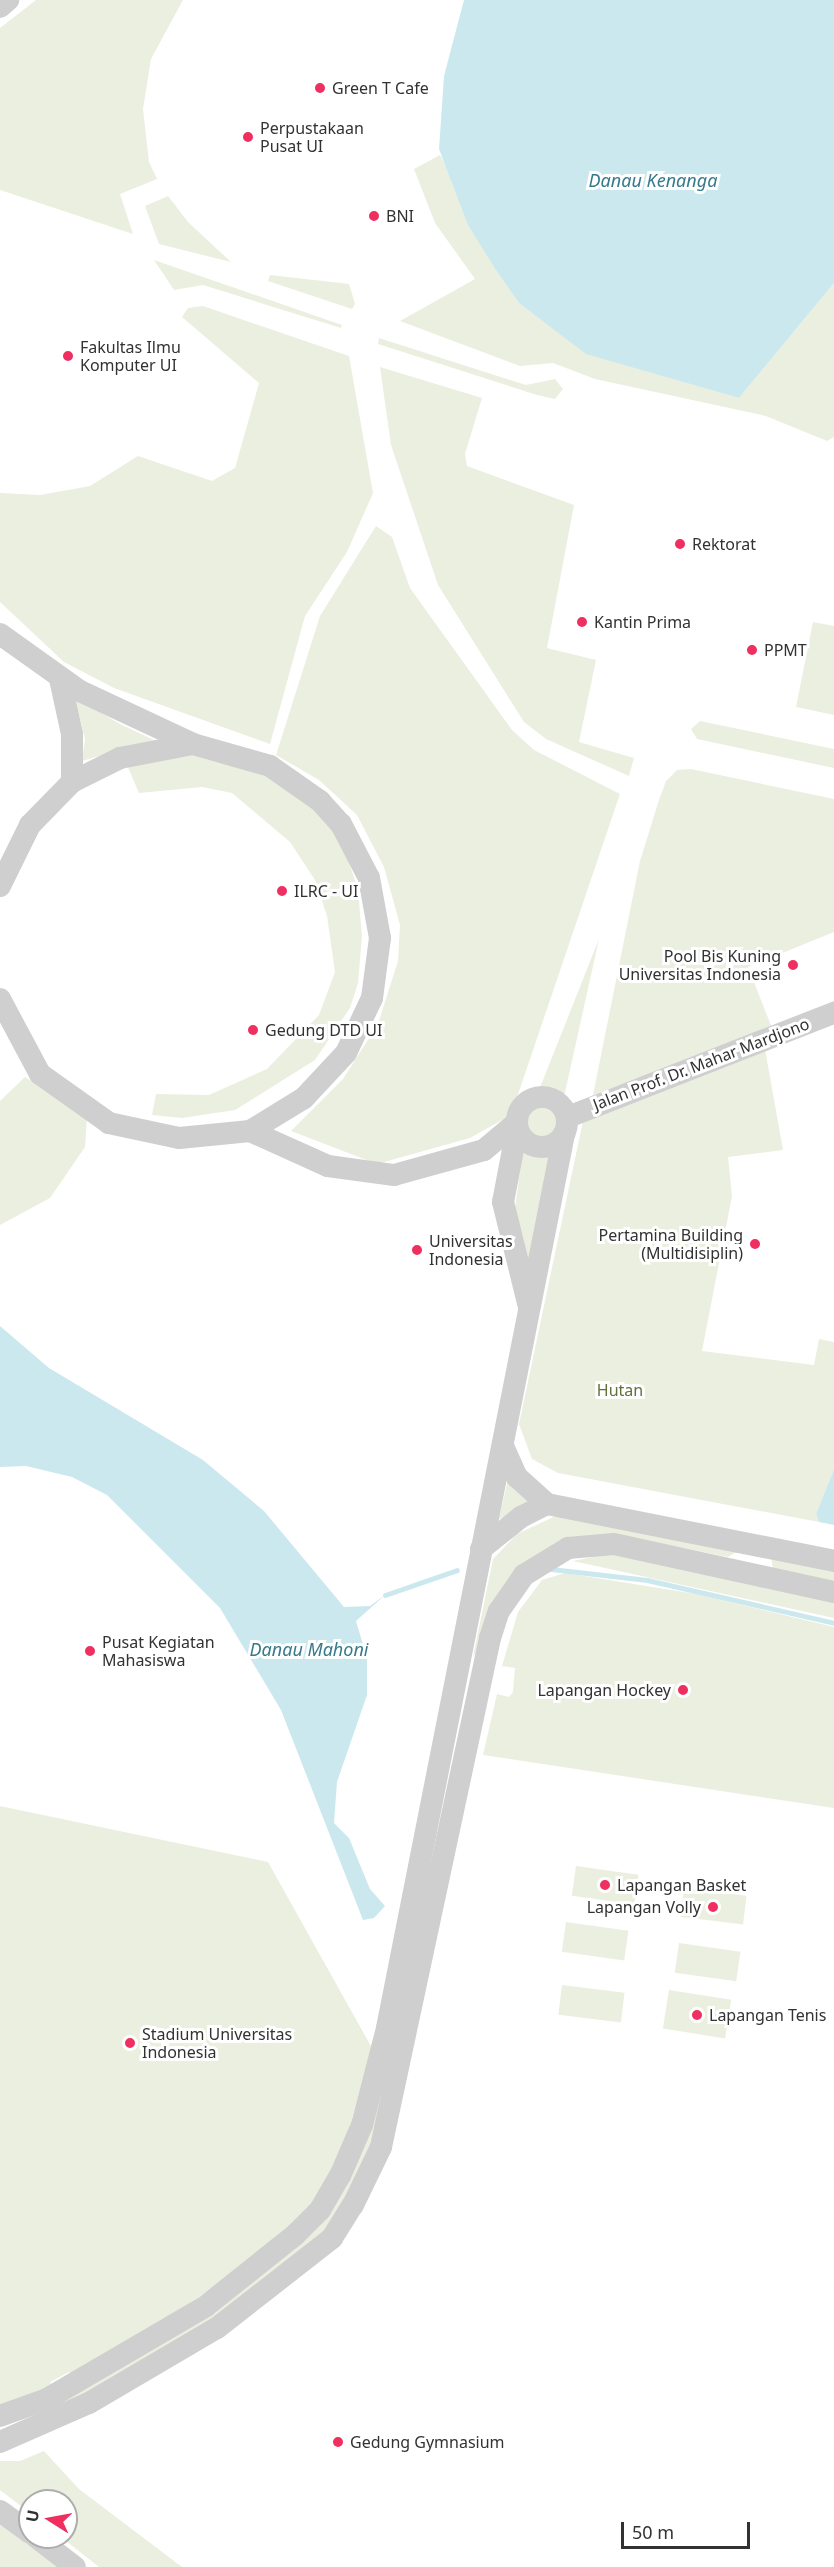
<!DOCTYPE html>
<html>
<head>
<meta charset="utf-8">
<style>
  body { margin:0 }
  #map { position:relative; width:834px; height:2567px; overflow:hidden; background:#fff; font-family:"Noto Sans",sans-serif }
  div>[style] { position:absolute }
  .green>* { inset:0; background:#ebefe0; transform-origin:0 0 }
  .round { border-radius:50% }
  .water>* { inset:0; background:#cce8ef }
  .stream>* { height:5px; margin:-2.5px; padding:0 2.5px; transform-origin:2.5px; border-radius:2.5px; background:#cce8ef }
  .minor>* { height:22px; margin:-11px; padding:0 11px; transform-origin:11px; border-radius:11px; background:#cfcfcf }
  .minor>.ring { margin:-11px; padding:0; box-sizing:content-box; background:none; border:22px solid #cfcfcf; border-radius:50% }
  .dots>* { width:16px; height:16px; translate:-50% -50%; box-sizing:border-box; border:3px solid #fff; border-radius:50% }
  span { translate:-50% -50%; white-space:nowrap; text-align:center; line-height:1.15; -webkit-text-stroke:6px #fff; paint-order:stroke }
  .poi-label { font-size:16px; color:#323232 }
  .left { translate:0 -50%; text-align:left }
  .right { translate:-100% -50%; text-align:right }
  .street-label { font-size:16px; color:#323232 }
  .park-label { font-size:16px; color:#5e713c }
  .water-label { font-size:18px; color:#367a8c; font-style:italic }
  .north { position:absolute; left:18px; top:2489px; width:60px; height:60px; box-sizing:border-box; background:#fff; border:2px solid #adadad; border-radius:50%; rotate:281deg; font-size:16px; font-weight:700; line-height:24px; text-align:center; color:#323232 }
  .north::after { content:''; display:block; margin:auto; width:21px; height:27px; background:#ee2f5f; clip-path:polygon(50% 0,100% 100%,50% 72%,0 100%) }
  .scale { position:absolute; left:621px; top:2522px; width:129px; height:27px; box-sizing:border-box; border:3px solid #323232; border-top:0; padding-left:8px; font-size:18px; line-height:21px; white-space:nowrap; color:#323232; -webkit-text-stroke:4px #fff; paint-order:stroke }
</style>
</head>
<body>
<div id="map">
  <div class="green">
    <div style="clip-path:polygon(36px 0,183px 0,151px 59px,143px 109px,149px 162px,157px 179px,120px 194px,133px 234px,0 190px,0 28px)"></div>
    <div style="clip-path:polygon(440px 155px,520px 304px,586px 353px,739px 398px,834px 283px,834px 437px,827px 441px,766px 416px,595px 379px,553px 363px,520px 366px,400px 321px,475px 279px,435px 223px,414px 169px)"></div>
    <div style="clip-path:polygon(168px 196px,188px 222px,231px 262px,159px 244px,145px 206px)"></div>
    <div style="clip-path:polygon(154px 260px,342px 325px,341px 328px,203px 285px,174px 290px)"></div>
    <div style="clip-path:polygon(270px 275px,349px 284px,355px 304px,352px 309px,268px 281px)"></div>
    <div style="clip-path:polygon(203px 306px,349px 356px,373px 493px,347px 552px,305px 616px,270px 744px,114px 688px,64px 662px,0 602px,0 493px,40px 495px,90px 486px,138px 456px,212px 481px,235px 468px,259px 383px,182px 317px,188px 308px)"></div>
    <div style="clip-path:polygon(379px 338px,526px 385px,555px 379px,563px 389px,555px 399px,537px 395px,378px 344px)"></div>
    <div style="clip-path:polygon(380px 367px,482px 398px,465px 454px,467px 466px,574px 505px,547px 648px,596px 660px,579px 742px,634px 758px,629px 776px,546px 739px,524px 722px,438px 585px,391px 445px)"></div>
    <div style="clip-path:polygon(376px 526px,392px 537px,410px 588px,512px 730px,534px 750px,620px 794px,511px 1115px,470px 1138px,377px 1164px,291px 1131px,343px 1079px,378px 1024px,398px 961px,400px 925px,384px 867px,357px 815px,319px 780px,276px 755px,320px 616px)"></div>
    <div style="clip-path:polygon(813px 622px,834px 626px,834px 715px,796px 707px)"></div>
    <div style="clip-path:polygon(75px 697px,120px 724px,154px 740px,82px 761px,85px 739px)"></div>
    <div style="clip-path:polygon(700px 721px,834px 749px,834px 768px,697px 739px,691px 729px)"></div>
    <div style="clip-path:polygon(193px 754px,254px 768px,306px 800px,341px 838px,358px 890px,362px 936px,358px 983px,350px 1008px,315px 1060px,235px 1110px,182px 1118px,152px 1115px,156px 1094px,209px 1095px,267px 1069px,319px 1015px,335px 972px,327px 916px,315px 880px,290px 842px,232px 793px,202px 787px,139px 793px,127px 765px)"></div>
    <div style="clip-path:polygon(691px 769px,834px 799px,834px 932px,748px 967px,772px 1028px,593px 1095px,640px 861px,659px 800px,666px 781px,677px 770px)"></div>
    <div style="clip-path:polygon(599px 939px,564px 1097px,558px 1090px,539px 1090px)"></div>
    <div style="clip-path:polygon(765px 1049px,783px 1150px,728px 1157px,732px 1196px,702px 1351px,814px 1365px,819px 1339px,834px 1342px,834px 1469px,816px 1514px,819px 1522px,558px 1473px,532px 1459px,519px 1424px,583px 1121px)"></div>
    <div style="clip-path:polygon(25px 1077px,87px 1118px,85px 1147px,50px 1198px,0 1225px,0 1101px)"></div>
    <div class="round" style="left:525px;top:1108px;width:32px;height:32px"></div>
    <div style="clip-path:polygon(523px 1149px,535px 1158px,549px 1157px,527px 1288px,514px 1216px)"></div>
    <div style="clip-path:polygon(508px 1479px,533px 1503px,499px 1519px)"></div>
    <div style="clip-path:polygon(560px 1514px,736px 1552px,728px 1557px,616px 1534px,548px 1548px,473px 1657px,493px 1559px,517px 1534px)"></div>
    <div style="clip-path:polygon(612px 1553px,834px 1599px,834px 1618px,573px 1561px)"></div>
    <div style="clip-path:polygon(771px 1557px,834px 1571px,834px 1581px,773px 1568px)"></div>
    <div style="clip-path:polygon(565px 1573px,696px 1594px,834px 1627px,834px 1808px,483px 1755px,497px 1694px,509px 1697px,513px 1692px,515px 1668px,502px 1666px,518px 1612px,542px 1580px)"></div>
    <div style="clip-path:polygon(0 1806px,268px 1862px,372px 2048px,339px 2164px,324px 2192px,253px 2262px,74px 2379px,69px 2372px,50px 2382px,54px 2390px,0 2412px)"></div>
    <div style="left:576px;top:1866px;width:63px;height:30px;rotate:8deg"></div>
    <div style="left:684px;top:1888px;width:63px;height:29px;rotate:7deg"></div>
    <div style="left:566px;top:1922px;width:63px;height:30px;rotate:8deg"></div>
    <div style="left:679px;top:1943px;width:62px;height:30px;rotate:8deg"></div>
    <div style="left:562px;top:1985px;width:63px;height:30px;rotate:7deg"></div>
    <div style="left:669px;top:1990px;width:63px;height:39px;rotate:9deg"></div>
    <div style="clip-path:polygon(381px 2084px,377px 2134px,349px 2196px,324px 2231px,278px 2274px,121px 2380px,32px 2415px,300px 2243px)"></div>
    <div style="clip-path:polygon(44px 2451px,79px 2489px,182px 2567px,99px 2567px,61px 2537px,66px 2537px,66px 2501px,30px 2501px,30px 2513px,0 2490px,0 2461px,20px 2461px)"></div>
    <div style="clip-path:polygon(0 2521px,61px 2567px,0 2567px)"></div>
  </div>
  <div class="water">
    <div style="clip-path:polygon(464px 0,834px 0,834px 283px,739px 398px,586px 354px,520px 304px,496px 270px,468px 225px,439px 149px,444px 76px)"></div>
    <div style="clip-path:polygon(0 1326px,49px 1368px,203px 1460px,264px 1511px,344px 1607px,370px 1606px,385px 1595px,356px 1621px,367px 1658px,367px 1695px,337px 1782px,334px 1823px,349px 1838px,370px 1889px,385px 1906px,374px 1918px,363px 1920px,281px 1710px,220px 1608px,107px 1495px,72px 1477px,26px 1466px,0 1467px)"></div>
    <div style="clip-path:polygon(834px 1469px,834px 1525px,819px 1522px,816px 1514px)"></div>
  </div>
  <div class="stream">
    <div style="left:551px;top:1569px;width:97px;rotate:6.5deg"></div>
    <div style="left:647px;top:1580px;width:192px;rotate:12.9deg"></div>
    <div style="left:385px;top:1595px;width:76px;rotate:-19.1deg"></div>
  </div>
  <div class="minor">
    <div style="left:0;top:7px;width:11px;rotate:-41deg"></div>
    <div style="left:0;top:634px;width:98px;rotate:35.5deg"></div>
    <div style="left:80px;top:691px;width:125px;rotate:25.1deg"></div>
    <div style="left:60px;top:679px;width:56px;rotate:77.7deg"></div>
    <div style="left:72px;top:734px;width:48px;rotate:90deg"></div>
    <div style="left:0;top:886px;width:68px;rotate:-63.8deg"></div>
    <div style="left:30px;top:825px;width:60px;rotate:-45.7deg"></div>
    <div style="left:72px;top:782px;width:54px;rotate:-26.6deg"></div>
    <div style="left:120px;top:758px;width:74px;rotate:-10.9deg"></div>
    <div style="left:193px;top:744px;width:80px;rotate:15.9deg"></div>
    <div style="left:270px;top:766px;width:61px;rotate:35deg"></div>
    <div style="left:320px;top:801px;width:31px;rotate:48deg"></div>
    <div style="left:341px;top:824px;width:61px;rotate:62.6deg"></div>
    <div style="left:369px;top:878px;width:61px;rotate:79.6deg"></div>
    <div style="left:380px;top:938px;width:61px;rotate:97.6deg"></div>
    <div style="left:372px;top:998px;width:61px;rotate:115.3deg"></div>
    <div style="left:346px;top:1053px;width:62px;rotate:133deg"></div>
    <div style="left:304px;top:1098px;width:63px;rotate:148.6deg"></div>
    <div style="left:250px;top:1131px;width:71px;rotate:174.4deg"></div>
    <div style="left:179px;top:1138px;width:72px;rotate:-167.9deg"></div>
    <div style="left:109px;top:1123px;width:85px;rotate:-144.6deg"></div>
    <div style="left:40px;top:1074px;width:85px;rotate:-118.1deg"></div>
    <div class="ring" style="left:517px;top:1097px;width:28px;height:28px"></div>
    <div style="left:568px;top:1117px;width:286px;rotate:-21.4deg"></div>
    <div style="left:250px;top:1131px;width:85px;rotate:24.2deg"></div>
    <div style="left:328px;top:1166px;width:67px;rotate:7.8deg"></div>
    <div style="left:394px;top:1175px;width:93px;rotate:-15.5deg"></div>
    <div style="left:484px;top:1150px;width:40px;rotate:-40deg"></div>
    <div style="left:516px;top:1134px;width:69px;rotate:100.8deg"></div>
    <div style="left:503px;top:1202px;width:108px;rotate:76.1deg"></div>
    <div style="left:503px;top:1446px;width:34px;rotate:66deg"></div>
    <div style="left:517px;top:1477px;width:40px;rotate:42deg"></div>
    <div style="left:481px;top:1549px;width:51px;rotate:-38.7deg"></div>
    <div style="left:521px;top:1517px;width:29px;rotate:-27deg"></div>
    <div style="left:547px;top:1504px;width:293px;rotate:11.2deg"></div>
    <div style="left:0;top:2416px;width:50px;rotate:-19.9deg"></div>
    <div style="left:47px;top:2399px;width:184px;rotate:-30.3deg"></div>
    <div style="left:206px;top:2306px;width:114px;rotate:-38.6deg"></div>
    <div style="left:295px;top:2235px;width:35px;rotate:-45deg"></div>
    <div style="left:320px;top:2210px;width:39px;rotate:-60deg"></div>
    <div style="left:340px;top:2176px;width:56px;rotate:-66.7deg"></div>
    <div style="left:362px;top:2125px;width:100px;rotate:-75.5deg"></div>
    <div style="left:387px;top:2028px;width:911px;rotate:-78.8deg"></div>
    <div style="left:0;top:2442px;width:97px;rotate:-23.7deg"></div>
    <div style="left:89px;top:2403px;width:148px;rotate:-30.4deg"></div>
    <div style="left:217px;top:2328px;width:146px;rotate:-38deg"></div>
    <div style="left:332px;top:2238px;width:39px;rotate:-58deg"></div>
    <div style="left:353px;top:2205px;width:64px;rotate:-64.2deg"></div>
    <div style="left:381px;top:2147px;width:521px;rotate:-77.91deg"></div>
    <div style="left:490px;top:1638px;width:28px;rotate:-72deg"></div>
    <div style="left:499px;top:1611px;width:44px;rotate:-55.2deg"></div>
    <div style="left:524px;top:1575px;width:52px;rotate:-31.5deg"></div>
    <div style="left:568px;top:1548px;width:46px;rotate:-5deg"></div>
    <div style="left:614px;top:1544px;width:225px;rotate:12.3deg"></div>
    <div style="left:0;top:2511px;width:37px;rotate:36deg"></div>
    <div style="left:36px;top:2537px;width:49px;rotate:37.6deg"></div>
  </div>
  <div class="dots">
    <div style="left:320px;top:88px;background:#ee2f5f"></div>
    <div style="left:248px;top:137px;background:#ee2f5f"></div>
    <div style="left:374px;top:216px;background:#ee2f5f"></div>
    <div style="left:68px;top:356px;background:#ee2f5f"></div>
    <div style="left:680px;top:544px;background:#ee2f5f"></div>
    <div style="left:582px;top:622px;background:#ee2f5f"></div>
    <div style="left:752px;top:650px;background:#ee2f5f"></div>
    <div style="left:282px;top:891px;background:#ee2f5f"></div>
    <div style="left:793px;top:965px;background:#ee2f5f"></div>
    <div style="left:253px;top:1030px;background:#ee2f5f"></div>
    <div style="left:755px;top:1244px;background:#ee2f5f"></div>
    <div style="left:417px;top:1250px;background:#ee2f5f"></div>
    <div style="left:90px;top:1651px;background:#ee2f5f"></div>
    <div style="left:683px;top:1690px;background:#ee2f5f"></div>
    <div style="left:605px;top:1885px;background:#ee2f5f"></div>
    <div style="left:713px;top:1907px;background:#ee2f5f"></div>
    <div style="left:697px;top:2015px;background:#ee2f5f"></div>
    <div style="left:130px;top:2043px;background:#ee2f5f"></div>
    <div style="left:338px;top:2442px;background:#ee2f5f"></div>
  </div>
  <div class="poi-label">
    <span class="left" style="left:332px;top:88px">Green T Cafe</span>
    <span class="left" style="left:260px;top:137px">Perpustakaan<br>Pusat UI</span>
    <span class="left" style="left:386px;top:216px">BNI</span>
    <span class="left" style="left:80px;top:356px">Fakultas Ilmu<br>Komputer UI</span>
    <span class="left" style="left:692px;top:544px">Rektorat</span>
    <span class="left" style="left:594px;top:622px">Kantin Prima</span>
    <span class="left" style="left:764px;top:650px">PPMT</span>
    <span class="left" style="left:294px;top:891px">ILRC - UI</span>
    <span class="right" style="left:781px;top:965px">Pool Bis Kuning<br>Universitas Indonesia</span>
    <span class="left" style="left:265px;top:1030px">Gedung DTD UI</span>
    <span class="right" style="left:743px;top:1244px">Pertamina Building<br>(Multidisiplin)</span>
    <span class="left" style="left:429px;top:1250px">Universitas<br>Indonesia</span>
    <span class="left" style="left:102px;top:1651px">Pusat Kegiatan<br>Mahasiswa</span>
    <span class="right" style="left:671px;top:1690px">Lapangan Hockey</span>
    <span class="left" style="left:617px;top:1885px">Lapangan Basket</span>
    <span class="right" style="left:701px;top:1907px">Lapangan Volly</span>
    <span class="left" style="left:709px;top:2015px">Lapangan Tenis</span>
    <span class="left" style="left:142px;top:2043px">Stadium Universitas<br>Indonesia</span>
    <span class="left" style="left:350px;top:2442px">Gedung Gymnasium</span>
  </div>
  <div class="street-label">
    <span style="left:701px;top:1064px;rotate:-21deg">Jalan Prof. Dr. Mahar Mardjono</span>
  </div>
  <div class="park-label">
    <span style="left:620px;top:1390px">Hutan</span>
  </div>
  <div class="water-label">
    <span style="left:653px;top:180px">Danau Kenanga</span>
    <span style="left:309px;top:1649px">Danau Mahoni</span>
  </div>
  <div class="north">U</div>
  <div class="scale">50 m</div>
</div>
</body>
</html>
